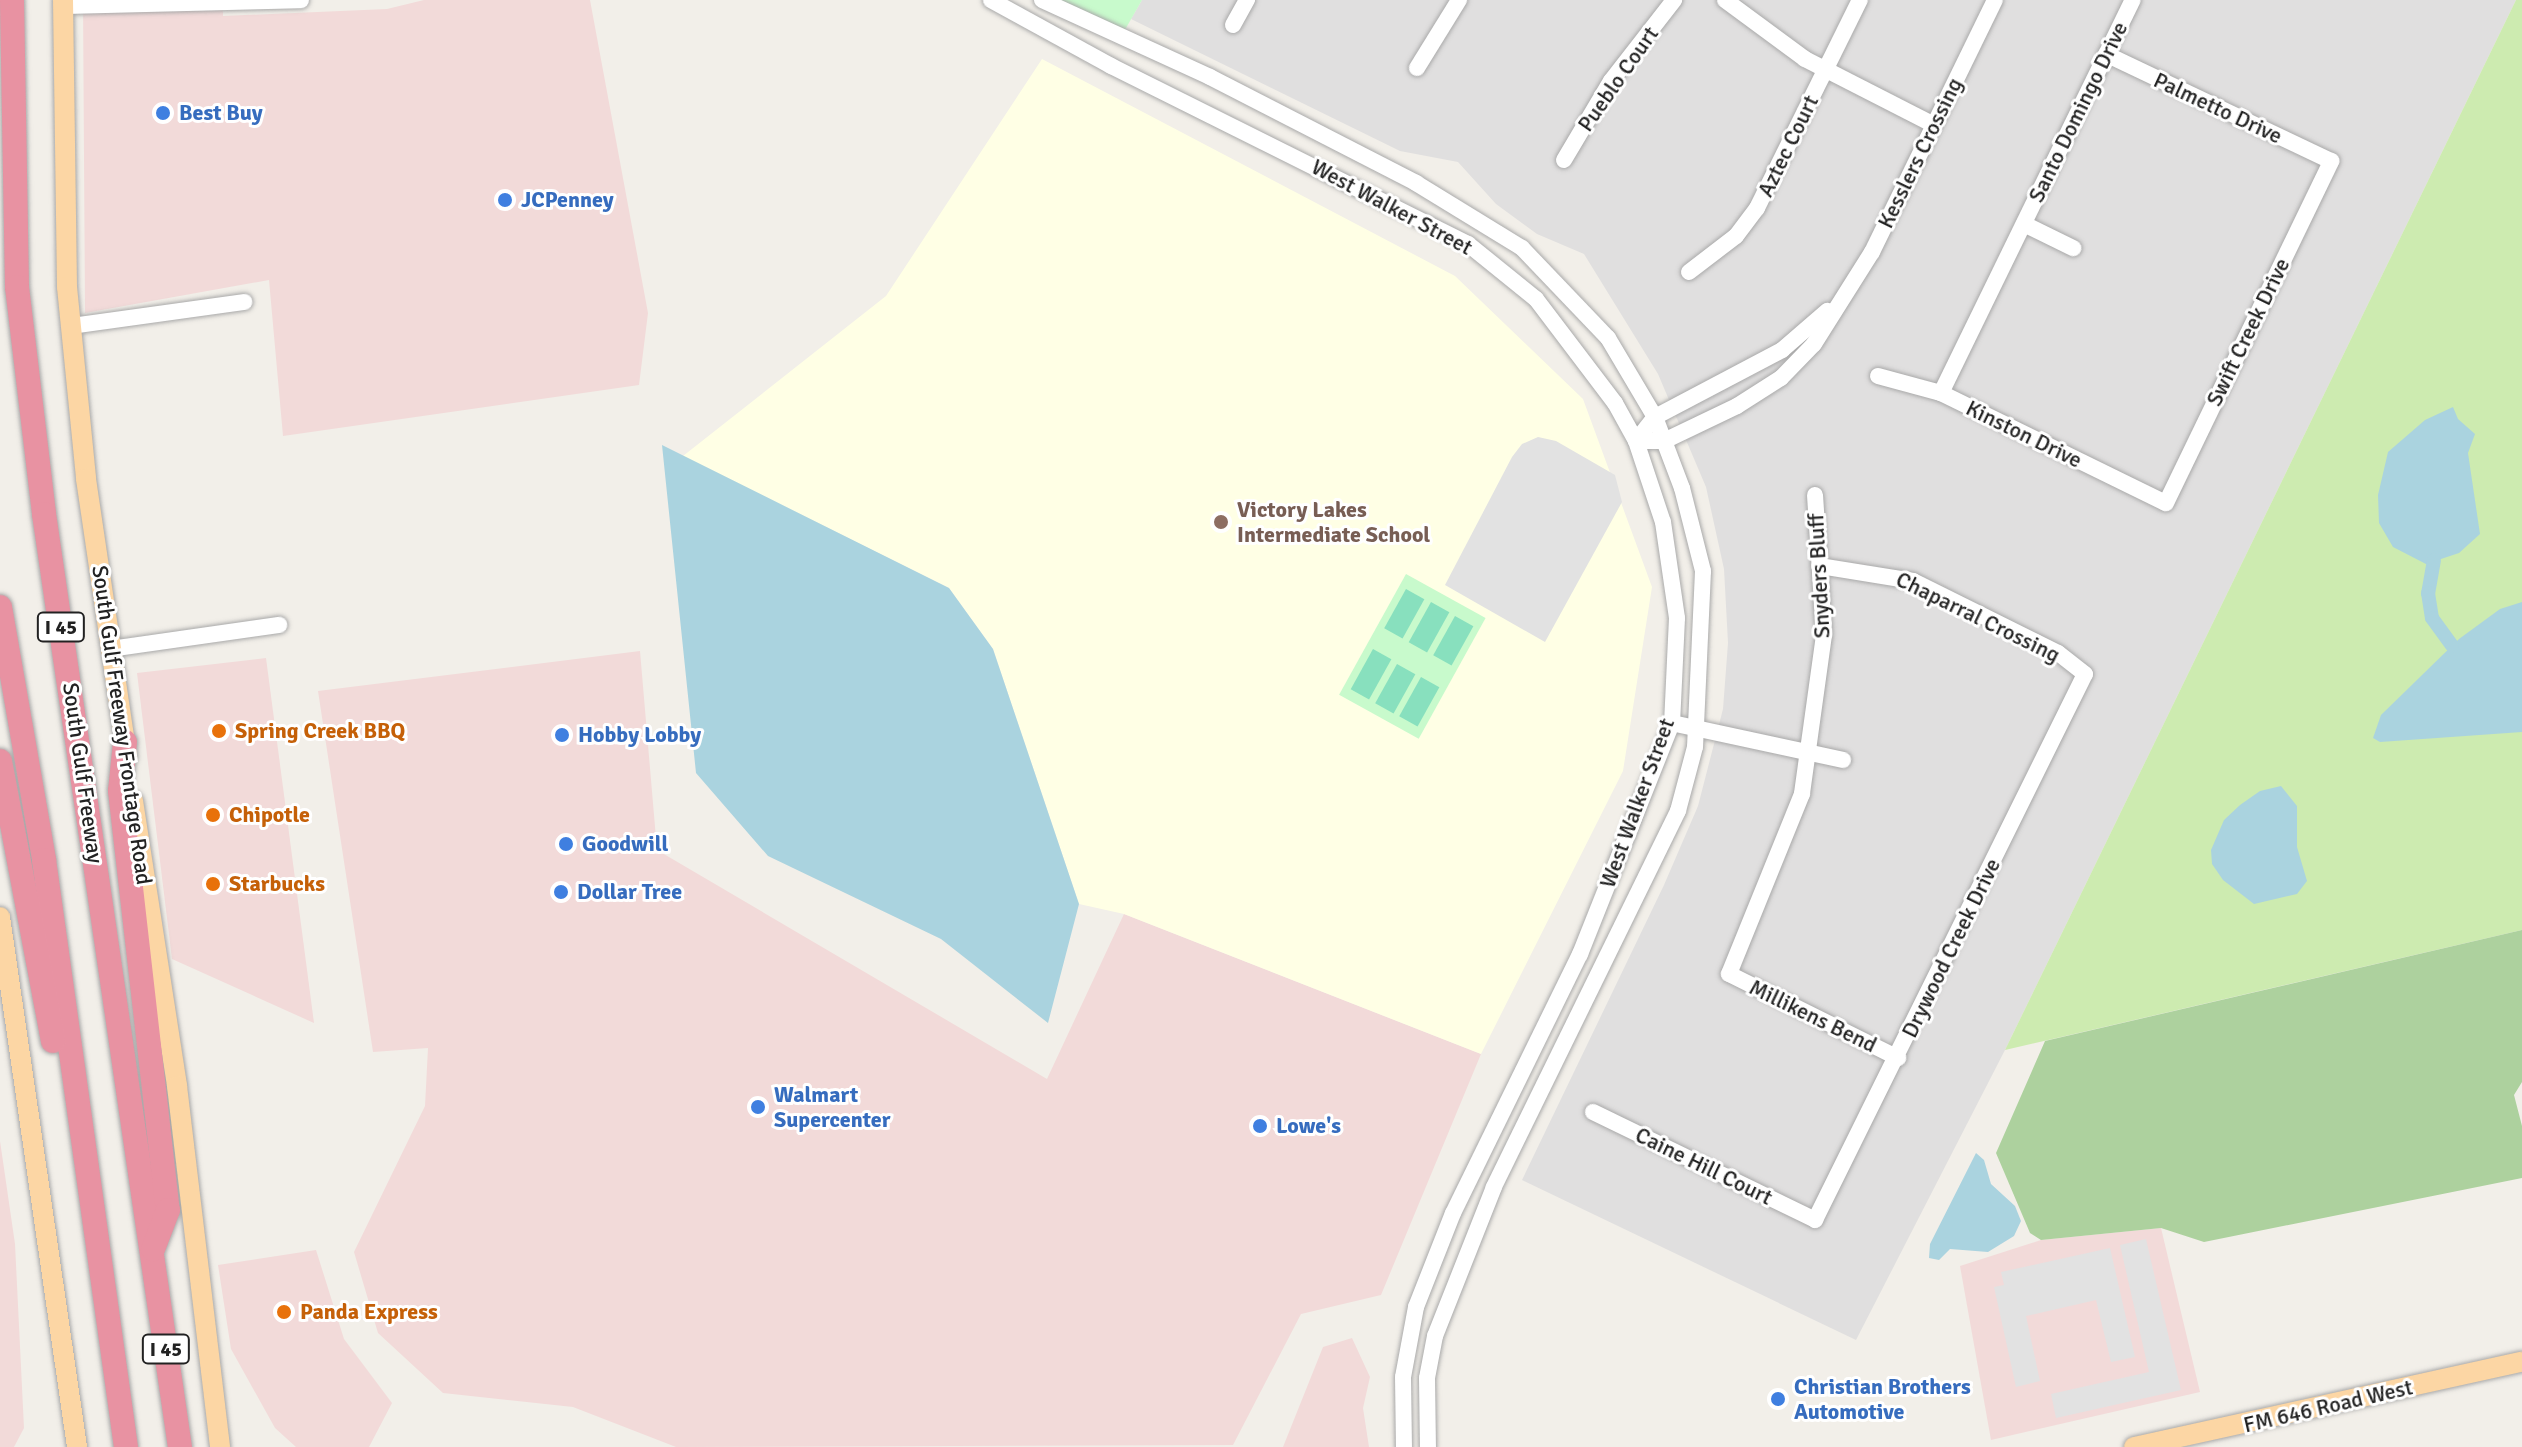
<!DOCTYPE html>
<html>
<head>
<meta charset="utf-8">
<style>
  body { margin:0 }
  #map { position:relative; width:2522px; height:1447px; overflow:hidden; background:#f2efe9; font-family:Signika,sans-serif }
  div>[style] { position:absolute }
  .residential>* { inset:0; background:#e0dfdf }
  .commercial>* { inset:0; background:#f2dad9 }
  .education>* { inset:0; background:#ffffe5 }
  .grass>* { inset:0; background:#cdebb0 }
  .forest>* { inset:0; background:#add19e }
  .park>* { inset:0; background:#c8facc; transform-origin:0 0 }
  .pitch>* { inset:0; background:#88e0be; transform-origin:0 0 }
  .parking>* { inset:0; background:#e2e2e2 }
  .water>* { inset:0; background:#aad3df }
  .canal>* { height:14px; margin:-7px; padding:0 7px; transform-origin:7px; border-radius:7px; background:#aad3df }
  .roads { filter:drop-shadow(0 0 2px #a9a9a9) drop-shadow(0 0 2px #a9a9a9) }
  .minor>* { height:16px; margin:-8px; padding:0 8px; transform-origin:8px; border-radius:8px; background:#fff }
  .major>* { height:20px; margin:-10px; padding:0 10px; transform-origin:10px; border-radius:10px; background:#fcd6a4 }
  .highway>* { height:24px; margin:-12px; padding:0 12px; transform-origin:12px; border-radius:12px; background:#e892a2 }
  .dots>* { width:22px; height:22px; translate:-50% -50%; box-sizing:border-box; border:4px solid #fff; border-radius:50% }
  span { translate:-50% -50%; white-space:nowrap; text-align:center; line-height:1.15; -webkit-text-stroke:6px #fff; paint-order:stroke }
  .shield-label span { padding:2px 6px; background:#fff; border:2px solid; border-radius:6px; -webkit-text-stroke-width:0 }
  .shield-label { font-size:20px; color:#222; font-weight:700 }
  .street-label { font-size:22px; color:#222 }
  .shop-label { font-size:22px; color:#366cbe; font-weight:700 }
  .left { translate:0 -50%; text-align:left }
  .education-label { font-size:22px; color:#785e54; font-weight:700 }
  .food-label { font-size:22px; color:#c56008; font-weight:700 }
</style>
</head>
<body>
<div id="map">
  <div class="residential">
    <div style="clip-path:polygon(1142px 0,2516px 0,2005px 1050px,1856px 1340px,1522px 1180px,1664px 885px,1698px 806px,1723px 709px,1728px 643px,1724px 569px,1706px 487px,1658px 374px,1584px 254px,1537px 234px,1496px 204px,1458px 162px,1400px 151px,1131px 19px)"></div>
  </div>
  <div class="commercial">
    <div style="clip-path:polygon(83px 0,223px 0,223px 16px,387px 9px,424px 0,590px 0,648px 313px,639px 385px,283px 436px,269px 280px,85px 313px)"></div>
    <div style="clip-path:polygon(640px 651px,657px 850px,1047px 1079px,1124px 914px,1481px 1054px,1381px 1295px,1301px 1314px,1233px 1445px,676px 1447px,573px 1407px,443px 1393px,378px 1333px,354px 1252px,425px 1106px,428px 1048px,373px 1052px,318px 691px)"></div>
    <div style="clip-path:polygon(266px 658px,314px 1023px,172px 959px,137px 673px)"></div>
    <div style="clip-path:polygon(0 1141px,15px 1244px,24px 1428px,14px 1447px,0 1447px)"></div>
    <div style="clip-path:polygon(2161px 1228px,2200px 1392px,1991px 1440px,1960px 1266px,2041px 1240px)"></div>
    <div style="clip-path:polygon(316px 1250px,344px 1339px,392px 1403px,369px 1447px,296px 1447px,275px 1428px,231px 1349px,218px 1265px)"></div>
    <div style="clip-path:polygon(1352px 1338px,1370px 1377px,1363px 1408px,1369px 1447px,1283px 1447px,1323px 1347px)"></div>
  </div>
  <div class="education">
    <div style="clip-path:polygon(1042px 59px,1455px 276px,1583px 399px,1652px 587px,1623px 771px,1481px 1054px,1124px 914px,1079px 904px,993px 649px,949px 588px,683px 456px,886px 296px)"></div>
  </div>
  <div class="grass">
    <div style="clip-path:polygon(2516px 0,2522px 0,2522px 930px,2005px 1050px)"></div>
  </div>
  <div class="forest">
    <div style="clip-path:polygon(2522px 930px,2522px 1082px,2514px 1095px,2522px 1126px,2522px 1178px,2204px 1242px,2161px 1228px,2041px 1240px,2030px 1233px,1996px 1153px,2045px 1041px)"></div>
  </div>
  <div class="park">
    <div style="clip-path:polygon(1052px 0,1142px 0,1122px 35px)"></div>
    <div style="left:1406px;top:574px;width:91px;height:138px;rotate:29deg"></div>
  </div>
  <div class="pitch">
    <div style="left:1406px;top:589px;width:21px;height:45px;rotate:29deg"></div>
    <div style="left:1431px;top:602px;width:21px;height:46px;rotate:29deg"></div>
    <div style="left:1455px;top:616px;width:21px;height:45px;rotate:29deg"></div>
    <div style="left:1373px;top:649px;width:21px;height:46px;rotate:29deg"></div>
    <div style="left:1397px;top:664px;width:21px;height:45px;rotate:29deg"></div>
    <div style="left:1421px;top:677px;width:21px;height:45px;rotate:29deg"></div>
  </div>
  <div class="parking">
    <div style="clip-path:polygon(1538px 437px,1556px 441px,1615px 475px,1622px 502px,1545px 642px,1445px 585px,1512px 457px,1522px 444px)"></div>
    <div style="clip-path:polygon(2146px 1239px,2181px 1390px,2056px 1418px,2051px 1394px,2149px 1372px,2120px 1245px)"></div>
    <div style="clip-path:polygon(2110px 1248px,2135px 1357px,2111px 1362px,2096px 1300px,2026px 1316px,2040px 1381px,2016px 1387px,1994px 1287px,2004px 1285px,2001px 1272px)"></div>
  </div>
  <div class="water">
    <div style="clip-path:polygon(2453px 407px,2458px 419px,2475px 434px,2468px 453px,2480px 534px,2459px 553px,2426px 564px,2393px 547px,2379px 523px,2378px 495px,2388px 452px,2425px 420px)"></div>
    <div style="clip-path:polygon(662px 445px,949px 588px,993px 649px,1079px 904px,1048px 1023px,941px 939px,768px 856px,696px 773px)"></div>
    <div style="clip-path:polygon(2522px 602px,2522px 732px,2380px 742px,2373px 738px,2381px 715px,2459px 639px,2500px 609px)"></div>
    <div style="clip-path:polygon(2281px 786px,2297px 806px,2297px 847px,2307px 881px,2297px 894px,2254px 904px,2223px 880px,2212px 864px,2211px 850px,2224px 820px,2240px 805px,2260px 791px)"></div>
    <div style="clip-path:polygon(1976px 1153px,1984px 1160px,1991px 1184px,2015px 1206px,2021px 1221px,2014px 1236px,1988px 1252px,1950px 1249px,1939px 1260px,1929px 1258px,1930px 1244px)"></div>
  </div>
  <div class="canal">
    <div style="left:2434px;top:560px;width:34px;rotate:100deg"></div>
    <div style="left:2428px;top:593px;width:25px;rotate:81deg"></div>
    <div style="left:2432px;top:618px;width:34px;rotate:54deg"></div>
  </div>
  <div class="roads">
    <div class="minor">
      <div style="left:991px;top:0;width:137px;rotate:28.8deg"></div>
      <div style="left:1111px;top:66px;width:399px;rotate:26.5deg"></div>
      <div style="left:1468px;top:244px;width:87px;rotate:39deg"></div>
      <div style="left:1536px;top:299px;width:131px;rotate:52.8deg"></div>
      <div style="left:1615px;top:403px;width:43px;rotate:61.1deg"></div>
      <div style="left:1636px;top:441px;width:85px;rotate:71.6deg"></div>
      <div style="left:1663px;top:522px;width:97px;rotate:81.7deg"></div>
      <div style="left:1677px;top:618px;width:105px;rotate:92.7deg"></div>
      <div style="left:1672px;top:723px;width:249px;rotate:111.7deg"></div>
      <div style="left:1580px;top:954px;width:288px;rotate:116.1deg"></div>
      <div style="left:1453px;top:1213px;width:101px;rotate:111.5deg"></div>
      <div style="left:1416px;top:1307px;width:71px;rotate:100.5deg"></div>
      <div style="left:1403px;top:1377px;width:70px;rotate:89.2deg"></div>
      <div style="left:1042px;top:0;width:185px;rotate:24.6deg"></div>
      <div style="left:1210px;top:77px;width:232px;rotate:27.2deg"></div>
      <div style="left:1416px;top:183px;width:124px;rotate:31.5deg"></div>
      <div style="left:1522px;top:248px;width:124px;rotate:46.3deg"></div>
      <div style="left:1608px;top:338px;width:92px;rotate:59.3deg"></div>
      <div style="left:1655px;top:417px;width:76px;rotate:69.2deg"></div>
      <div style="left:1682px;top:488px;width:86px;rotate:75.8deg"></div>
      <div style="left:1703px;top:571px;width:176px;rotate:92.6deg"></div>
      <div style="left:1695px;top:747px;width:66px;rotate:104.9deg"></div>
      <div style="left:1678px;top:811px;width:419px;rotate:116.1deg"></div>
      <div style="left:1494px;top:1187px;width:160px;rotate:111.6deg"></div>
      <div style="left:1435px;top:1336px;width:43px;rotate:100.8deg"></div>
      <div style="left:1427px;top:1378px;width:69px;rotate:89.2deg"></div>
      <div style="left:1725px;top:0;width:99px;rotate:36.4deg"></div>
      <div style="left:1805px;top:59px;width:145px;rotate:27.1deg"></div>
      <div style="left:63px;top:6px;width:238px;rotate:-1.4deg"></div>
      <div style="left:1233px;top:25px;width:29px;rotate:-61deg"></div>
      <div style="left:1417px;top:68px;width:80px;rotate:-58.3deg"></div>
      <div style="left:1564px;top:160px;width:92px;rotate:-59.3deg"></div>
      <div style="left:1611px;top:81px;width:103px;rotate:-52.1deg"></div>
      <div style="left:2024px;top:224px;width:55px;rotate:26.1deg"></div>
      <div style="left:1689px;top:272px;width:59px;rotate:-37.5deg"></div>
      <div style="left:1736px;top:236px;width:35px;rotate:-53deg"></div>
      <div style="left:1757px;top:208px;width:232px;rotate:-63.7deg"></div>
      <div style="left:71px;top:326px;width:175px;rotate:-7.9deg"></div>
      <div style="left:1878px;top:376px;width:65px;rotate:15.1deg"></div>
      <div style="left:1941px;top:393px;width:250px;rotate:26.1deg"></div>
      <div style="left:2166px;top:503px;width:380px;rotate:-64.2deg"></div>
      <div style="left:2331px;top:161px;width:249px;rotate:-154.6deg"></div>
      <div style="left:1941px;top:393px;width:437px;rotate:-64deg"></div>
      <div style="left:1636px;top:441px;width:28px"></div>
      <div style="left:1664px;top:441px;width:81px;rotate:-25.6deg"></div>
      <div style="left:1737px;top:406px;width:52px;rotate:-32.5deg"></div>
      <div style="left:1781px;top:378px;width:47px;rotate:-45.9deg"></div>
      <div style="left:1814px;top:344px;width:109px;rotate:-57.8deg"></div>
      <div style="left:1872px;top:252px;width:280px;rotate:-64deg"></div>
      <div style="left:1636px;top:441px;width:31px;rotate:-52deg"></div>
      <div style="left:1655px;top:417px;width:144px;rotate:-27.8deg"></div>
      <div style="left:1782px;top:350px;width:60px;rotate:-40.9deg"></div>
      <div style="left:1815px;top:495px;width:140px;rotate:86.3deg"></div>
      <div style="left:1824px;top:635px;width:161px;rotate:97.9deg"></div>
      <div style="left:1802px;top:794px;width:194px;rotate:112.1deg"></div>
      <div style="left:1729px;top:974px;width:189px;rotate:26.4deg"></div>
      <div style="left:110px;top:649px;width:171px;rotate:-8.1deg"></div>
      <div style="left:1672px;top:723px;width:175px;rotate:12.2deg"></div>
      <div style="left:1593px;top:1112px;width:247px;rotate:25.9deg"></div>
      <div style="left:1815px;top:1220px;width:609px;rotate:-63.69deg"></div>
      <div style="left:2085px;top:674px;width:34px;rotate:-142deg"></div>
      <div style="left:2058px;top:653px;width:162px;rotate:-153.6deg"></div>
      <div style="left:1913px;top:581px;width:95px;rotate:-170.9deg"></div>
    </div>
    <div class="major">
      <div style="left:63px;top:0;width:287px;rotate:89.2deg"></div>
      <div style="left:67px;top:287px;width:193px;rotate:84.3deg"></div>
      <div style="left:86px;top:479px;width:281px;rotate:81.6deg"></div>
      <div style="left:133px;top:801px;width:288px;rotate:81.2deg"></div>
      <div style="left:177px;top:1086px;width:364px;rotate:83.2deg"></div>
      <div style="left:0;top:917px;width:536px;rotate:81.73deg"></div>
      <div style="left:2134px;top:1447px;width:397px;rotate:-12.4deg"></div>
    </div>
    <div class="highway">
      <div style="left:12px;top:0;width:287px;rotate:89deg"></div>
      <div style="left:17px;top:287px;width:229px;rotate:83.2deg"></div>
      <div style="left:44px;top:514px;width:943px;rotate:81.71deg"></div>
      <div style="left:0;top:607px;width:257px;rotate:80.1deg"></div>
      <div style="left:44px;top:860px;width:593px;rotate:82.05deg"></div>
      <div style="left:125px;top:742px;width:49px;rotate:95.8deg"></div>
      <div style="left:120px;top:791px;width:422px;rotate:83.5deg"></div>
      <div style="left:168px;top:1210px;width:42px;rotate:111deg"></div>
      <div style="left:0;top:761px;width:285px;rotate:79.3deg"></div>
    </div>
  </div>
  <div class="dots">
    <div style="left:163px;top:113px;background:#3f7fe0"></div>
    <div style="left:505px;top:200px;background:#3f7fe0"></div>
    <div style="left:1221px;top:522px;background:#8d6e63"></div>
    <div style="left:219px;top:731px;background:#e8710a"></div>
    <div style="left:562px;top:735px;background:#3f7fe0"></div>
    <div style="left:213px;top:815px;background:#e8710a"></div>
    <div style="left:566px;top:844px;background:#3f7fe0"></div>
    <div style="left:213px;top:884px;background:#e8710a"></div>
    <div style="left:561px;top:892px;background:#3f7fe0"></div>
    <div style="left:758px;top:1107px;background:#3f7fe0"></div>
    <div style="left:1260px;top:1126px;background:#3f7fe0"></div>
    <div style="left:284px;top:1312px;background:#e8710a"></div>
    <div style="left:1778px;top:1399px;background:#3f7fe0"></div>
  </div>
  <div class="shield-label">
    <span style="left:61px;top:627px">I 45</span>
    <span style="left:166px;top:1349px">I 45</span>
  </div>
  <div class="street-label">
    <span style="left:1618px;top:79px;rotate:-55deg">Pueblo Court</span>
    <span style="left:2218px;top:108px;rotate:25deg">Palmetto Drive</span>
    <span style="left:2078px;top:112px;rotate:-64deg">Santo Domingo Drive</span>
    <span style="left:1788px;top:146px;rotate:-64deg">Aztec Court</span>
    <span style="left:1920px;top:153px;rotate:-64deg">Kesslers Crossing</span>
    <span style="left:1392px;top:207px;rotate:28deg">West Walker Street</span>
    <span style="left:2248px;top:332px;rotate:-64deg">Swift Creek Drive</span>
    <span style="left:2024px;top:434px;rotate:26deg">Kinston Drive</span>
    <span style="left:1819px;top:576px;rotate:-93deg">Snyders Bluff</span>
    <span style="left:1978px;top:617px;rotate:26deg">Chaparral Crossing</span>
    <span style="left:122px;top:725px;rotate:82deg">South Gulf Freeway Frontage Road</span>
    <span style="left:83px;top:773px;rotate:82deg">South Gulf Freeway</span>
    <span style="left:1637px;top:803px;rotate:-70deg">West Walker Street</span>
    <span style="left:1951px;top:948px;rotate:-64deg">Drywood Creek Drive</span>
    <span style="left:1813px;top:1016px;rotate:26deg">Millikens Bend</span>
    <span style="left:1704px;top:1166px;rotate:26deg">Caine Hill Court</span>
    <span style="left:2328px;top:1406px;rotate:-13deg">FM 646 Road West</span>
  </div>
  <div class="shop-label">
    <span class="left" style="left:179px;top:113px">Best Buy</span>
    <span class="left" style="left:521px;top:200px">JCPenney</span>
    <span class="left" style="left:578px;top:735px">Hobby Lobby</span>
    <span class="left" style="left:582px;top:844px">Goodwill</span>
    <span class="left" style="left:577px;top:892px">Dollar Tree</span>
    <span class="left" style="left:774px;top:1107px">Walmart<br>Supercenter</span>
    <span class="left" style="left:1276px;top:1126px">Lowe's</span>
    <span class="left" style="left:1794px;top:1399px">Christian Brothers<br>Automotive</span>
  </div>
  <div class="education-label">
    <span class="left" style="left:1237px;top:522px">Victory Lakes<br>Intermediate School</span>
  </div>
  <div class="food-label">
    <span class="left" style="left:235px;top:731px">Spring Creek BBQ</span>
    <span class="left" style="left:229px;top:815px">Chipotle</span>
    <span class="left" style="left:229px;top:884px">Starbucks</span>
    <span class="left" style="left:300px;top:1312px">Panda Express</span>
  </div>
</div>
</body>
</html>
